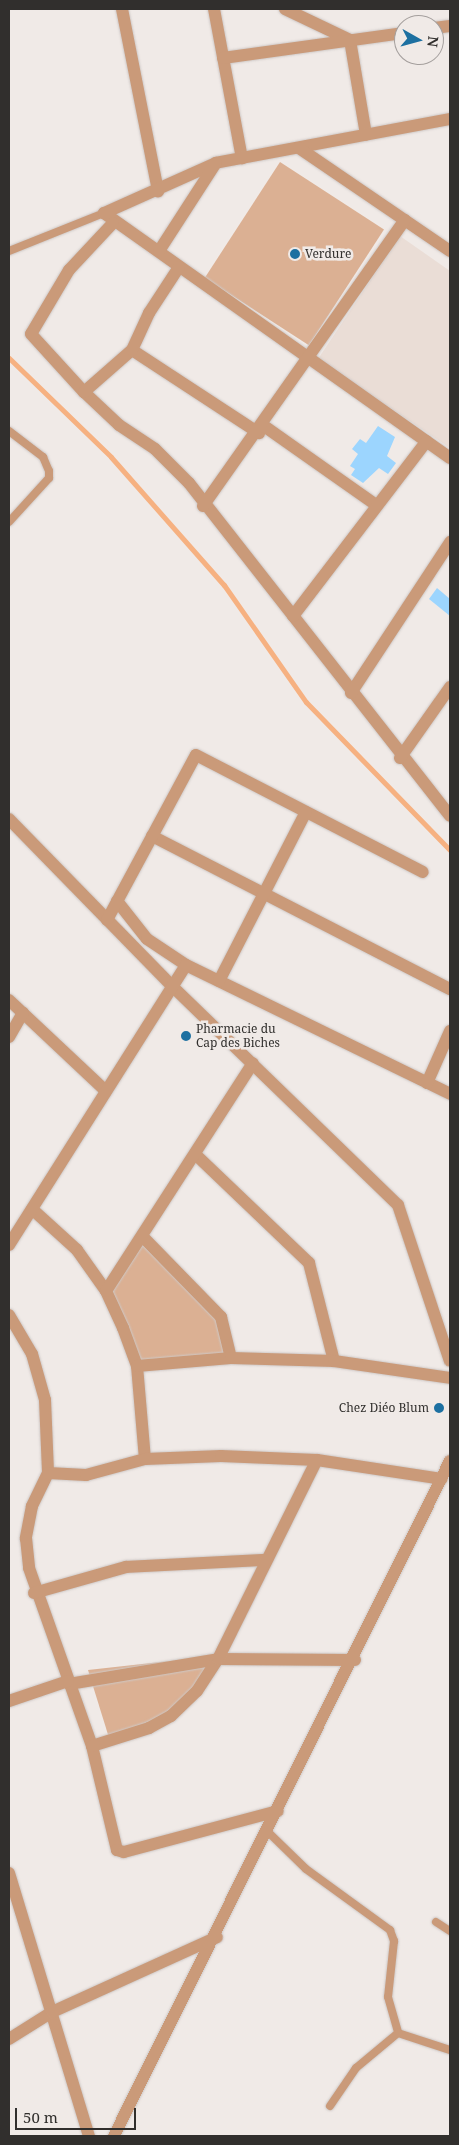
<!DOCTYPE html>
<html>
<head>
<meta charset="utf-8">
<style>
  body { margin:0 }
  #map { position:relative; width:459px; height:2145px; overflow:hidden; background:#f0eae7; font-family:"Noto Serif",serif }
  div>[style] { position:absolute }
  .built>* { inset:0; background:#eaddd6 }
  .green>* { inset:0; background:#dbb093; transform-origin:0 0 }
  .stream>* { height:5px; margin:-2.5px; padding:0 2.5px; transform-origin:2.5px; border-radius:2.5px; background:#f6b181 }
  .building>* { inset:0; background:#9cd5fe }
  .roads { filter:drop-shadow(0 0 1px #cec8c6) drop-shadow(0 0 1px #cec8c6) }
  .service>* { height:8px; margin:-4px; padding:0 4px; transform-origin:4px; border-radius:4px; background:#ca9a79 }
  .minor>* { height:12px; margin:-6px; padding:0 6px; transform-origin:6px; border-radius:6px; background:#ca9a79 }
  .tertiary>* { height:12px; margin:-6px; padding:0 6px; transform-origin:6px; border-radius:6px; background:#ca9a79 }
  .dots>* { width:14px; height:14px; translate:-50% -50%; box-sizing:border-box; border:2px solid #f0eae7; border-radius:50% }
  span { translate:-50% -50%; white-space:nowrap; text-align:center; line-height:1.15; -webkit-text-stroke:5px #f0eae7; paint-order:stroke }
  .poi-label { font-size:12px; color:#312f2d }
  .left { translate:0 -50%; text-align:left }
  .right { translate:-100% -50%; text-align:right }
  .frame { position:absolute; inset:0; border:10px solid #312f2d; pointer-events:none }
  .north { position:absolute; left:394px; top:15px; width:50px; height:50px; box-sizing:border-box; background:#f0eae7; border:1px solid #a49f9d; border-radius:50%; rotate:97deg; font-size:14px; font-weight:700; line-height:20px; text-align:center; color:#312f2d }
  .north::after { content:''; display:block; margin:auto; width:18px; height:22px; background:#1d70a1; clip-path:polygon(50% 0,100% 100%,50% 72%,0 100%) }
  .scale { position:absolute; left:15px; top:2108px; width:121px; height:22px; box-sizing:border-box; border:2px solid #312f2d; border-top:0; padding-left:6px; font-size:15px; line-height:18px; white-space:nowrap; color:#312f2d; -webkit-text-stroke:4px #f0eae7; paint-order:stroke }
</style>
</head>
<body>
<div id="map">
  <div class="built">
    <div style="clip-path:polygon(400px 236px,450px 271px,450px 448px,318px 359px)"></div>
  </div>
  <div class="green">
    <div style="left:280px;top:162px;width:124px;height:138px;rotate:33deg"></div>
    <div style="clip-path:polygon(140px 1243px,217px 1319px,229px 1355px,139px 1364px,107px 1287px)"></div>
    <div style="clip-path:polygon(215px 1656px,195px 1690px,169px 1715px,110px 1741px,88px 1670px)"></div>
  </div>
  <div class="stream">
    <div style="left:9px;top:358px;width:142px;rotate:44.1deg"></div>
    <div style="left:111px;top:457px;width:171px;rotate:48.6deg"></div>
    <div style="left:224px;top:585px;width:143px;rotate:55deg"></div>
    <div style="left:306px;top:702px;width:206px;rotate:45.8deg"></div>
  </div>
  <div class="building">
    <div style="clip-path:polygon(378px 426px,395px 437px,387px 456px,396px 463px,388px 474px,379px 468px,363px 483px,351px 475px,355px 469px,350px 466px,358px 454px,352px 449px,360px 439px,366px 443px)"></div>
    <div style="clip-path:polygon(437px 588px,450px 599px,450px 616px,429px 599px)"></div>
  </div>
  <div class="roads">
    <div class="service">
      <div style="left:9px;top:251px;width:102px;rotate:-21.8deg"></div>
      <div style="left:9px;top:431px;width:43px;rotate:37.4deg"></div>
      <div style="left:43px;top:457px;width:15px;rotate:67deg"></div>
      <div style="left:49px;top:471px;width:7px;rotate:90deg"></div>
      <div style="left:49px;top:478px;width:59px;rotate:132.3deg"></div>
      <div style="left:267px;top:1831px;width:54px;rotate:44.3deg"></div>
      <div style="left:306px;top:1869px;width:104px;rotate:36deg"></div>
      <div style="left:390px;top:1930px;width:12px;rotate:70deg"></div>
      <div style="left:394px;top:1941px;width:56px;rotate:96.1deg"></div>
      <div style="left:388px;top:1997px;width:37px;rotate:74deg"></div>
      <div style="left:398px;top:2033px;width:55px;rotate:18.1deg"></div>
      <div style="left:436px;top:1922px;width:17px;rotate:33deg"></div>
      <div style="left:330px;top:2106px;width:46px;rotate:-55.6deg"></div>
      <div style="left:356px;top:2068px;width:55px;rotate:-39.8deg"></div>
    </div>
    <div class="minor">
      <div style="left:122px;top:9px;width:186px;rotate:78.8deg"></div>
      <div style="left:214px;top:9px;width:152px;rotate:79.4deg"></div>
      <div style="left:285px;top:9px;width:72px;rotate:25.5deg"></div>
      <div style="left:350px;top:40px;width:96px;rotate:80.4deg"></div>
      <div style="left:434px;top:28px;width:16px;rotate:-7deg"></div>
      <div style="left:223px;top:58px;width:183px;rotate:-7.9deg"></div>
      <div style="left:450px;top:119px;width:238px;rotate:169.4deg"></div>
      <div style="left:216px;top:163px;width:123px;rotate:155.9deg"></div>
      <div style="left:104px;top:213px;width:424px;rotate:35.3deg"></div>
      <div style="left:299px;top:148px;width:183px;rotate:34.3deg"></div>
      <div style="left:113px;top:223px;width:64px;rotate:133.1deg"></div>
      <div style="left:69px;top:270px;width:74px;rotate:120.7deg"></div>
      <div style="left:31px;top:334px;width:79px;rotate:47.6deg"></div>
      <div style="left:84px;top:392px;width:48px;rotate:43.3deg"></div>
      <div style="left:119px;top:425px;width:43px;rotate:33.7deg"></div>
      <div style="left:155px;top:449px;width:48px;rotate:45deg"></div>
      <div style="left:189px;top:483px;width:423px;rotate:51.9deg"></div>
      <div style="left:159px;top:251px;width:105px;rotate:-57.1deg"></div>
      <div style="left:132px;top:350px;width:152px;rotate:33.2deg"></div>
      <div style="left:84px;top:392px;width:64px;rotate:-41.2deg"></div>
      <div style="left:132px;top:350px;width:41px;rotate:-65.3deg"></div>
      <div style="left:149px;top:313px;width:55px;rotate:-56.9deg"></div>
      <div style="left:264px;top:426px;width:137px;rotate:35.2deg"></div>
      <div style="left:203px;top:506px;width:350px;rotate:-54.8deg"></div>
      <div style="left:293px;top:616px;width:220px;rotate:-52.6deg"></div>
      <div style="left:351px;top:693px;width:181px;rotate:-56.7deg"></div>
      <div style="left:400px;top:758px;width:87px;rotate:-54.8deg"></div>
      <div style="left:9px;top:819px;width:233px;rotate:45.7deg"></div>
      <div style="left:172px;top:986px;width:315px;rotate:44.1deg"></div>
      <div style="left:398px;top:1205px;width:164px;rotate:71.6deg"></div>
      <div style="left:152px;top:836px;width:335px;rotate:27.2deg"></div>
      <div style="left:117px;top:901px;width:48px;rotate:51.7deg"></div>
      <div style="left:147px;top:939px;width:47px;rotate:33.7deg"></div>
      <div style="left:186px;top:965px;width:294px;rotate:26deg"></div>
      <div style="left:107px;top:920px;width:187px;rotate:-61.7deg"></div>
      <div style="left:196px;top:755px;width:255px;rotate:27.3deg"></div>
      <div style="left:219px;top:981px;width:190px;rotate:-62.8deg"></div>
      <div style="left:9px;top:1000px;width:133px;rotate:43.2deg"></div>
      <div style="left:9px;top:1037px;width:28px;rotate:-60deg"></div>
      <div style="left:427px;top:1083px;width:57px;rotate:-66.1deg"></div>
      <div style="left:195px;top:1154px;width:158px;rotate:43.7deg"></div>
      <div style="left:309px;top:1263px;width:101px;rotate:75.7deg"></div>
      <div style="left:32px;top:1209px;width:61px;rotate:42.3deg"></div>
      <div style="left:77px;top:1250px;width:50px;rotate:54.7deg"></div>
      <div style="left:106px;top:1291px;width:41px;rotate:65.3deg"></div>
      <div style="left:123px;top:1328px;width:40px;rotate:69.8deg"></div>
      <div style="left:137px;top:1366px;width:93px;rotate:85.1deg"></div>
      <div style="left:143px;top:1237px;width:112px;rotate:45.7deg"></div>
      <div style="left:221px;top:1317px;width:42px;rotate:76.3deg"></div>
      <div style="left:9px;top:1245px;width:331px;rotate:-57.7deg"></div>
      <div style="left:106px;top:1291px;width:271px;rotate:-57.2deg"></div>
      <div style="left:9px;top:1315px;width:45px;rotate:59.5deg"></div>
      <div style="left:32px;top:1354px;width:48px;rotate:74.2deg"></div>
      <div style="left:45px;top:1400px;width:73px;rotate:87.6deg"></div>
      <div style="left:48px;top:1473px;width:37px;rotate:116deg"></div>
      <div style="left:32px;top:1506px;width:33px;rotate:101deg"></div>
      <div style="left:26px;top:1538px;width:30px;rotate:84deg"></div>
      <div style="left:29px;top:1568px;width:189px;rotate:70.5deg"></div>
      <div style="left:92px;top:1746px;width:107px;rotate:76.5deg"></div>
      <div style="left:117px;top:1850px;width:7px;rotate:16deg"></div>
      <div style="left:124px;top:1852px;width:159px;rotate:-14.9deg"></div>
      <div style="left:137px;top:1366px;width:94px;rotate:-4.9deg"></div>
      <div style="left:231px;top:1358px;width:103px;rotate:1.7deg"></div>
      <div style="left:334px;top:1361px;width:117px;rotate:8.3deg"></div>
      <div style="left:48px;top:1473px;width:38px;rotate:3deg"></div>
      <div style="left:86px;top:1475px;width:61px;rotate:-15.2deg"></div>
      <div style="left:145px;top:1459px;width:76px;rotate:-2.3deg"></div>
      <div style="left:221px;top:1456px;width:96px;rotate:2.4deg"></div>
      <div style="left:317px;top:1460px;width:126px;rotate:8.6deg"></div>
      <div style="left:34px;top:1593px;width:96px;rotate:-15.8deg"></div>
      <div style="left:126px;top:1567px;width:140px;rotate:-2.9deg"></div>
      <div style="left:69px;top:1684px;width:151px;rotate:-9.5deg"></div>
      <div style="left:218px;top:1659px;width:137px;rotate:0.4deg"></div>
      <div style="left:9px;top:1701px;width:62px;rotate:-18.7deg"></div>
      <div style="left:92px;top:1746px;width:60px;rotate:-17.5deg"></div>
      <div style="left:149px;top:1728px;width:25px;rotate:-29deg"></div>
      <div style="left:171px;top:1716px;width:36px;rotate:-44deg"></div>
      <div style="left:197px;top:1691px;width:38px;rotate:-57deg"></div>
      <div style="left:218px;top:1659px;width:222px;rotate:-63.6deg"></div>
      <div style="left:9px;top:1873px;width:275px;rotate:73.1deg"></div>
      <div style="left:9px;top:2039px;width:51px;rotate:-32.1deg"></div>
      <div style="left:52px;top:2012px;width:181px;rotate:-24.4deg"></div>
    </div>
    <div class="tertiary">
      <div style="left:114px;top:2136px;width:754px;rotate:-63.54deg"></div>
    </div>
  </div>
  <div class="dots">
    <div style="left:295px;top:254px;background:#1d70a1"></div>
    <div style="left:186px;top:1036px;background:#1d70a1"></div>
    <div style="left:439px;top:1408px;background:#1d70a1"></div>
  </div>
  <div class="poi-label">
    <span class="left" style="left:305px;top:254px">Verdure</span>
    <span class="left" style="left:196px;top:1036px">Pharmacie du<br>Cap des Biches</span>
    <span class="right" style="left:429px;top:1408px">Chez Diéo Blum</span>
  </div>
  <div class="frame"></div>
  <div class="north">N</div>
  <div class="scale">50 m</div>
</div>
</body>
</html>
